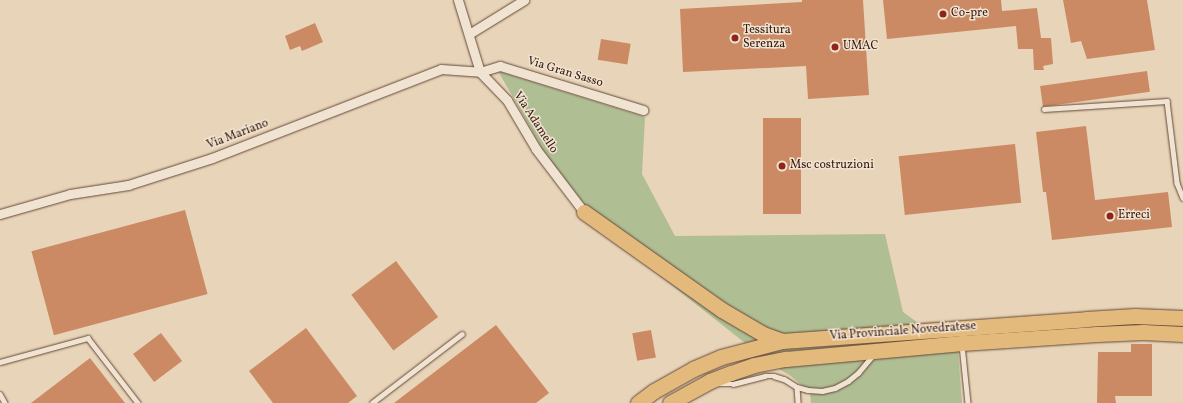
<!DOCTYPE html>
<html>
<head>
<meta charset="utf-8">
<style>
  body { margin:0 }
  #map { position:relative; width:1183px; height:403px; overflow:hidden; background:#e8d4b9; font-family:Vollkorn,serif }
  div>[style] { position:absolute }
  .green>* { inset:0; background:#b0be94 }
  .building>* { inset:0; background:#cb8a63; transform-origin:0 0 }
  .roads { filter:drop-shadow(0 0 1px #644837) drop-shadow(0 0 1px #644837) }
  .lane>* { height:4.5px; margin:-2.25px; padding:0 2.25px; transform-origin:2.25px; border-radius:2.25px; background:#f0e3d2 }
  .street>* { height:9px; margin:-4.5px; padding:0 4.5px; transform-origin:4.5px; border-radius:4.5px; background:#f0e3d2 }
  .primary>* { height:15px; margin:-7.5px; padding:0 7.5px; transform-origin:7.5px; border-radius:7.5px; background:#e4ba7c }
  .dots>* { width:11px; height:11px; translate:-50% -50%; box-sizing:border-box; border:2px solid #f0e3d2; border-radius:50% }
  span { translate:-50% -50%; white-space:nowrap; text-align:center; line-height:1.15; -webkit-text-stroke:3px #f0e3d2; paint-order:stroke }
  .poi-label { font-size:12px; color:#38190c }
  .left { translate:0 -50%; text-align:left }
  .street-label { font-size:12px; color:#38190c }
</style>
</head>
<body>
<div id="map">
  <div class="green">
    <div style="clip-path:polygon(498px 71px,645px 117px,642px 174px,675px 236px,885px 234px,903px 312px,958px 352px,962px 403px,811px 403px,810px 393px,791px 376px,774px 366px,577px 210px)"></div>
  </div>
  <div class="building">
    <div style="clip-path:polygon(802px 0,863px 0,869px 95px,808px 99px,806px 66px,683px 72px,680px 9px,802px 2px)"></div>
    <div style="clip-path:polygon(883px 0,1001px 0,1002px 11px,1037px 8px,1041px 38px,1051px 38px,1053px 64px,1043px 66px,1044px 70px,1034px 70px,1033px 49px,1018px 49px,1016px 26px,887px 39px)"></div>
    <div style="clip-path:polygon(1063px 0,1147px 0,1155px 50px,1087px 59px,1081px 41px,1071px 43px)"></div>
    <div style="clip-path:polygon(315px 23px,323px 42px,302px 51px,300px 46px,290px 50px,285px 36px)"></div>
    <div style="left:601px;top:39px;width:30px;height:21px;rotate:9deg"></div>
    <div style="left:1147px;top:71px;width:21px;height:108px;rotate:82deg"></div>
    <div style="left:763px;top:118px;width:38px;height:96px"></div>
    <div style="clip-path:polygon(1086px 126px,1095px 200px,1168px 192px,1172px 227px,1052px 240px,1046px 192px,1043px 192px,1036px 132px)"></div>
    <div style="left:1015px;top:144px;width:59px;height:117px;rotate:84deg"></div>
    <div style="left:185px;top:210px;width:87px;height:159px;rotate:75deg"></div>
    <div style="left:396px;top:261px;width:70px;height:56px;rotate:53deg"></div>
    <div style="clip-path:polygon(496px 325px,549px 393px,536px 403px,394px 403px)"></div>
    <div style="clip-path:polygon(306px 328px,357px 396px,348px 403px,273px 403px,249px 371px)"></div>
    <div style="left:651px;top:330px;width:28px;height:19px;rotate:80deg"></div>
    <div style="left:161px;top:333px;width:35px;height:35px;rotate:53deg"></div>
    <div style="clip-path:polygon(1131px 344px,1152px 344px,1152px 396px,1115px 396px,1116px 403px,1097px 403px,1098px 352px,1131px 352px)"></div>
    <div style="clip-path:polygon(90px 358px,125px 403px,31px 403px)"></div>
  </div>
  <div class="roads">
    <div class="lane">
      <div style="left:1044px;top:109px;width:123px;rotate:-3.7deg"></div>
      <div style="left:1167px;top:101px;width:83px;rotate:83deg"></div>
      <div style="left:1177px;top:183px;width:16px;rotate:68deg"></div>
      <div style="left:962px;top:345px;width:58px;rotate:84.1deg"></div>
      <div style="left:0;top:362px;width:91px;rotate:-15.3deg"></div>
      <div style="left:88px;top:338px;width:82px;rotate:52.4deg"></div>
      <div style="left:716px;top:384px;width:17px"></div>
      <div style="left:733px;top:384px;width:33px;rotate:-14deg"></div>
      <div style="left:765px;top:376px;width:9px"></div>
      <div style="left:774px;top:376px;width:10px;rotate:17deg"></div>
      <div style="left:784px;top:379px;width:15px;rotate:32deg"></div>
      <div style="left:797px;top:387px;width:11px;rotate:15deg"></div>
      <div style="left:808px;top:390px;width:14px;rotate:4deg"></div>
      <div style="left:822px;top:391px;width:13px;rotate:-13deg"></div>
      <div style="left:835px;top:388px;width:15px;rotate:-28deg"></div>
      <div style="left:848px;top:381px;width:13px;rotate:-39deg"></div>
      <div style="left:858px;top:373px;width:23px;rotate:-50deg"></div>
      <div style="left:797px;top:387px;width:16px;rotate:86deg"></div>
      <div style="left:0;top:394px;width:10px;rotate:61deg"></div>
      <div style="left:372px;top:403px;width:113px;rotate:-37.5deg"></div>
    </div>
    <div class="street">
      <div style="left:458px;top:0;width:75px;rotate:73deg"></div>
      <div style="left:480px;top:72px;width:39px;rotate:46deg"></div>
      <div style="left:507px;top:100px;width:57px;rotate:59.4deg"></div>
      <div style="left:536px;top:149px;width:79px;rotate:52.7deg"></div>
      <div style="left:469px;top:34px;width:65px;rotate:-31.7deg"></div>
      <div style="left:0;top:214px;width:73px;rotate:-15.9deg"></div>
      <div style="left:70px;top:194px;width:59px;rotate:-8.8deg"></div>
      <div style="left:128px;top:185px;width:88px;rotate:-17.8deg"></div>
      <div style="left:212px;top:158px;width:246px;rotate:-21.2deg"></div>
      <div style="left:441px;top:69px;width:39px;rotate:4deg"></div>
      <div style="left:480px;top:72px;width:21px;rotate:-17deg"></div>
      <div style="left:500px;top:66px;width:150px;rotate:17.1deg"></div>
    </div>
    <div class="primary">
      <div style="left:584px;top:212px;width:169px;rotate:35.4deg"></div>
      <div style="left:722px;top:310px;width:48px;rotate:30.3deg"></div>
      <div style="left:763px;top:334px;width:20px;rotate:20deg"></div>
      <div style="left:638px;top:403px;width:20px;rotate:-37deg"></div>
      <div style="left:654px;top:391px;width:45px;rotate:-29.4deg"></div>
      <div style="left:693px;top:369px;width:30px;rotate:-23deg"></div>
      <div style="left:721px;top:357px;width:63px;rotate:-14.7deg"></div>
      <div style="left:782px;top:341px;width:305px;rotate:-4.1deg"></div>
      <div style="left:1086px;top:319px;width:49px;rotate:-3.5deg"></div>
      <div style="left:1135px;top:316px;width:48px;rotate:2.4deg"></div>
      <div style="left:670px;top:403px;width:46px;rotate:-28.8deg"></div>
      <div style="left:710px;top:381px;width:22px;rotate:-21deg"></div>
      <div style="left:731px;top:373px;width:24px;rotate:-19deg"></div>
      <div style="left:754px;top:365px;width:33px;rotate:-11deg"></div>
      <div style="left:786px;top:359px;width:177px;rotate:-5.2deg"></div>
      <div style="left:962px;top:343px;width:135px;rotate:-3.8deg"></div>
      <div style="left:1097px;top:334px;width:46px;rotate:-2.5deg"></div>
      <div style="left:1143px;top:332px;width:40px;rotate:2.9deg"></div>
    </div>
  </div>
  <div class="dots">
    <div style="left:943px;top:14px;background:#8f2418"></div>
    <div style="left:735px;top:38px;background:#8f2418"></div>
    <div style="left:835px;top:47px;background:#8f2418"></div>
    <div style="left:782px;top:166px;background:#8f2418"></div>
    <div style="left:1110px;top:216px;background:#8f2418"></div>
  </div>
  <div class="poi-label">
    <span class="left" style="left:951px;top:14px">Co-pre</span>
    <span class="left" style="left:743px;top:38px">Tessitura<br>Serenza</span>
    <span class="left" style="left:843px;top:47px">UMAC</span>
    <span class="left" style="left:790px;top:166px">Msc costruzioni</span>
    <span class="left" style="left:1118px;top:216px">Erreci</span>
  </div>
  <div class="street-label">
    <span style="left:565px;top:73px;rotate:17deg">Via Gran Sasso</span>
    <span style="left:535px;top:123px;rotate:57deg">Via Adamello</span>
    <span style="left:238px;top:135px;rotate:-21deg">Via Mariano</span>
    <span style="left:903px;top:332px;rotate:-4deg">Via Provinciale Novedratese</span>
  </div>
</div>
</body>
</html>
